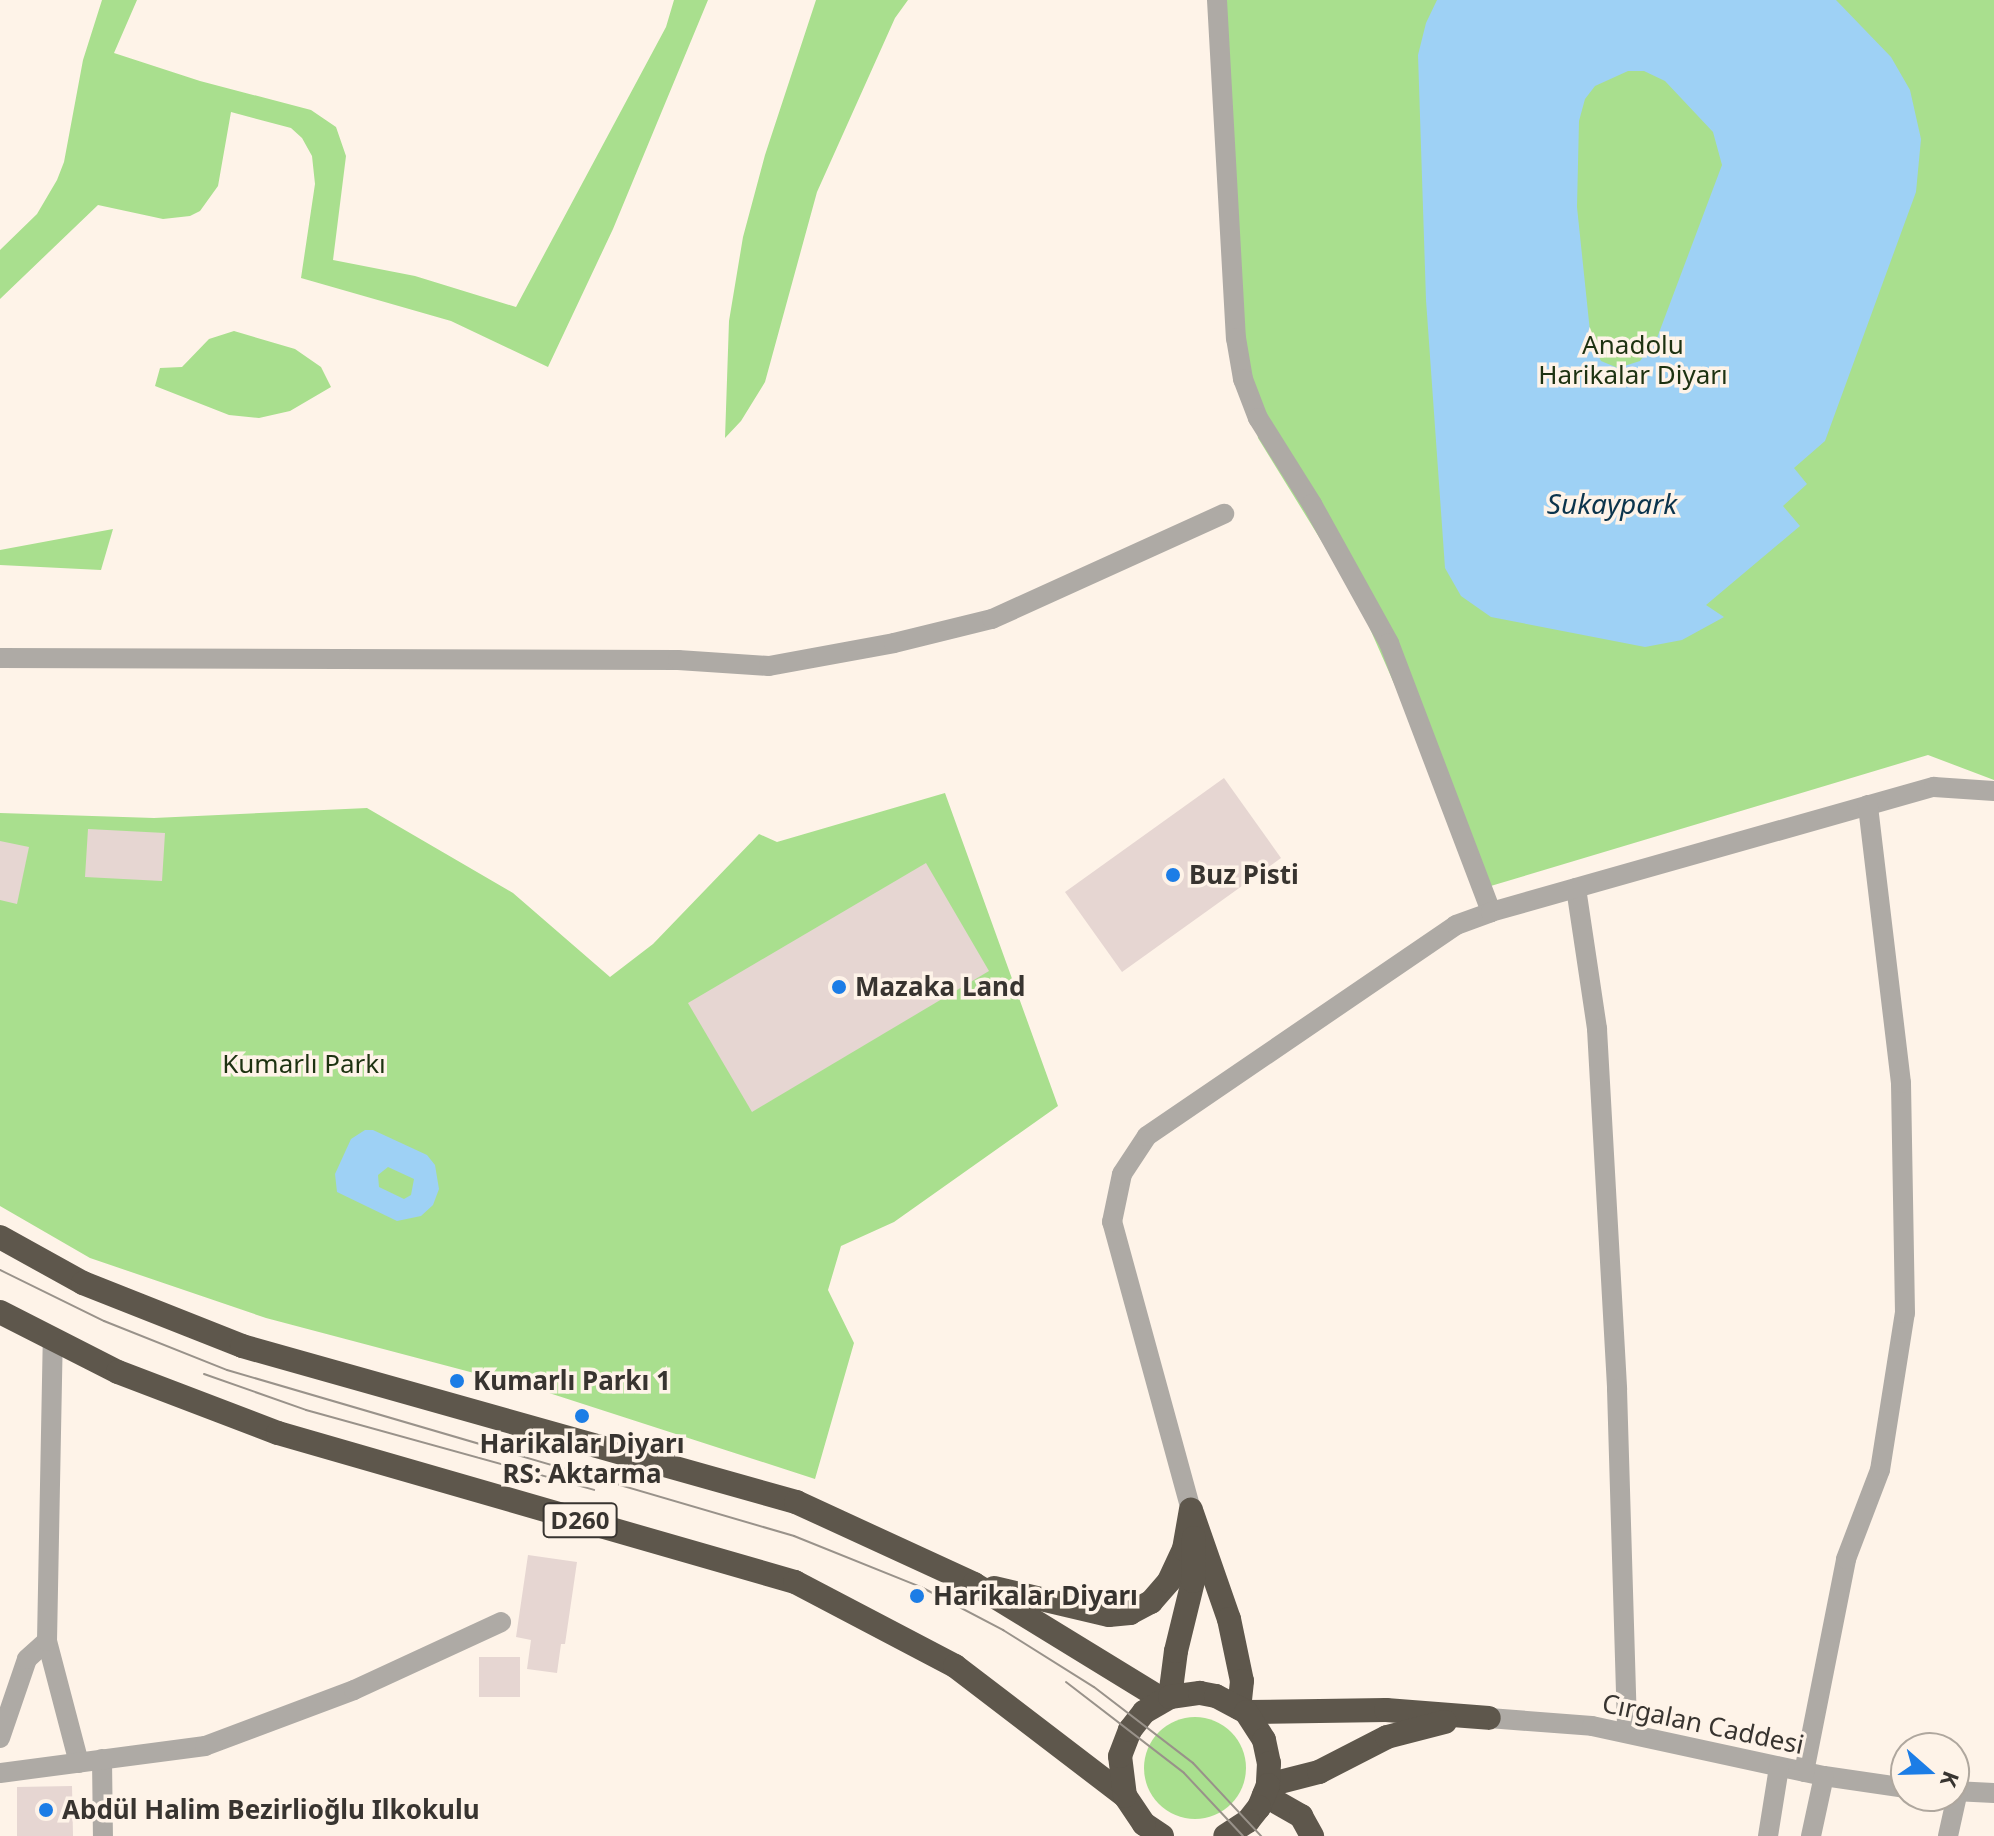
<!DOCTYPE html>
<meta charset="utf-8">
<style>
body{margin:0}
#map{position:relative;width:1994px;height:1836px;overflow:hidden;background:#fef3e8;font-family:"Noto Sans",sans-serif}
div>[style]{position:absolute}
.green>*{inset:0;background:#a9df8e}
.round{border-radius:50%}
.water>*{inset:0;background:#9ed1f5}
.building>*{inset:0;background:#e6d6d2}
.minor>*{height:20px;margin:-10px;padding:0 10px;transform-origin:10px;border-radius:10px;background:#aeaaa5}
.highway>*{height:24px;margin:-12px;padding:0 12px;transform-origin:12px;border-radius:12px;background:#5e574c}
.tram>*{height:2px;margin:-1px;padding:0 1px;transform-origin:1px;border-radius:1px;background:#99928a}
.dots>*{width:22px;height:22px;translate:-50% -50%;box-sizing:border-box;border:4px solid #fef3e8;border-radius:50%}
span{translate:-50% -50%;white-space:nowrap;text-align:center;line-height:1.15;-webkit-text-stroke:7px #fef3e8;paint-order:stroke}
.shield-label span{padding:2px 6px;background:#fef3e8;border:2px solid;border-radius:6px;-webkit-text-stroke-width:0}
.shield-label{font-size:24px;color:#383430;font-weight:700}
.park-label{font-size:26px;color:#1d3211}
.poi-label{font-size:26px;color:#383430;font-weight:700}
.left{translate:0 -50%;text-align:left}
.street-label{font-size:26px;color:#383430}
.water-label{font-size:28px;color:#0b344c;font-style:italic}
.north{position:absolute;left:1890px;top:1732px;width:80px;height:80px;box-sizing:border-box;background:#fef3e8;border:2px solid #afa79e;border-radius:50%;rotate:110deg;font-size:22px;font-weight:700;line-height:32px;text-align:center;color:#383430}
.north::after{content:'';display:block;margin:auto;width:28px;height:36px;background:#1c7de6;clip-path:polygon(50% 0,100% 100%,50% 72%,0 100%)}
</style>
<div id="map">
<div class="green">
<div style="clip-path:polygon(102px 0,137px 0,114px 53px,200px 81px,311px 110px,336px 127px,346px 156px,333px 260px,415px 276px,516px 307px,666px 27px,674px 0,708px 0,613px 229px,548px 367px,451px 321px,301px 278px,315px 184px,312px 156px,302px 138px,291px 128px,231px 112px,218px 186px,200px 211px,190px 216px,163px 219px,98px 205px,0 299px,0 250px,37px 214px,57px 180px,64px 162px,83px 60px)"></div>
<div style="clip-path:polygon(816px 0,908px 0,895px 18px,817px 192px,765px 382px,741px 421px,725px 438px,729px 321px,743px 237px,765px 155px)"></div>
<div style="clip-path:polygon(1214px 0,1994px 0,1994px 780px,1928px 755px,1484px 888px,1356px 597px,1258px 438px,1222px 157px)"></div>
<div style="clip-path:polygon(234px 331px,295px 349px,321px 367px,331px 387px,290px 411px,259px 418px,229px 415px,155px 386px,160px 368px,182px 367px,209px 339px)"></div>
<div style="clip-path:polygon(113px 529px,101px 570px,0 565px,0 550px)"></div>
<div style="clip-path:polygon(945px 793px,1058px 1106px,894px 1222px,841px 1246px,828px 1290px,854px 1343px,815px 1479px,546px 1392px,266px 1318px,90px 1258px,0 1206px,0 813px,154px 818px,367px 808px,513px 893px,610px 977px,653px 944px,759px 834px,777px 842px)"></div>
<div class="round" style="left:1144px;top:1717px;width:102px;height:102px"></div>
</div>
<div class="water">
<div style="clip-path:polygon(evenodd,1437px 0,1836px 0,1891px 57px,1910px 90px,1921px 139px,1916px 192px,1825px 441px,1794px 468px,1807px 484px,1783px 506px,1800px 526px,1706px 605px,1724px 617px,1682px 640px,1645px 647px,1491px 617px,1461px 596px,1445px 568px,1426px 300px,1418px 55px,1426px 23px,1437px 0,1628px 71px,1644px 71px,1665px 81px,1713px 132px,1722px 165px,1657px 338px,1640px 361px,1618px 368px,1601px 361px,1591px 341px,1577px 207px,1579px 121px,1585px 99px,1595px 86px,1628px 71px)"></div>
<div style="clip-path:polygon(evenodd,365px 1130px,373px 1130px,427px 1155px,435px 1165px,439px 1189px,433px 1205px,421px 1216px,397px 1221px,337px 1192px,335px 1174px,351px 1139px,365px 1130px,388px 1167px,414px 1179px,411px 1195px,404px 1199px,379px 1187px,378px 1175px,388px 1167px)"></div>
</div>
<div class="building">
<div style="clip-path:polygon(1224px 778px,1281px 858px,1122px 972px,1065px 892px)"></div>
<div style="clip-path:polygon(88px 829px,165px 833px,162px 881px,85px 877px)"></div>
<div style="clip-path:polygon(0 841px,29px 847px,17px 904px,0 900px)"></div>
<div style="clip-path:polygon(926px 863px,989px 971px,752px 1112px,688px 1003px)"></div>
<div style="clip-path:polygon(528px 1555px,577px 1562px,565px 1644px,561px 1644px,557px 1673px,527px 1669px,531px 1640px,516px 1637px)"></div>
<div style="clip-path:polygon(479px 1657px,520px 1657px,520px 1697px,479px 1697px)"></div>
<div style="clip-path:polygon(72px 1786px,73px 1836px,17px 1836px,17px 1787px)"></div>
</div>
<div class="minor">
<div style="left:1217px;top:0;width:339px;rotate:86.8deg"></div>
<div style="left:1236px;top:338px;width:42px;rotate:80.3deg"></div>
<div style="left:1243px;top:379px;width:42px;rotate:69deg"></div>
<div style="left:1258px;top:418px;width:102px;rotate:57.9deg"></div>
<div style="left:1312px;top:504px;width:159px;rotate:61deg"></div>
<div style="left:1389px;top:643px;width:288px;rotate:69.2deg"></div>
<div style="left:0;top:658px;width:678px;rotate:0.17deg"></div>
<div style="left:678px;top:660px;width:91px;rotate:3.8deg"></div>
<div style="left:769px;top:666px;width:127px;rotate:-10.4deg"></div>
<div style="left:894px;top:643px;width:101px;rotate:-13.8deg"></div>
<div style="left:992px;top:619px;width:255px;rotate:-24.4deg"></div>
<div style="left:1576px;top:888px;width:143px;rotate:81.5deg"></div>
<div style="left:1597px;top:1029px;width:361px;rotate:86.8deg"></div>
<div style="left:1617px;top:1389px;width:344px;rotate:88.3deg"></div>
<div style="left:1191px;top:1510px;width:299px;rotate:-105.3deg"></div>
<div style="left:1112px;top:1222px;width:49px;rotate:-78.2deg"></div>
<div style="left:1122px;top:1174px;width:45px;rotate:-56.7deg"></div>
<div style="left:1147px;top:1136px;width:374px;rotate:-34.3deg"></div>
<div style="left:1456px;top:925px;width:37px;rotate:-20deg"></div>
<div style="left:1491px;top:912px;width:460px;rotate:-15.8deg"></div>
<div style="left:1934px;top:787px;width:60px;rotate:3.8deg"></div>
<div style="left:47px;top:1641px;width:126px;rotate:75.3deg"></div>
<div style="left:1489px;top:1718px;width:103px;rotate:4.4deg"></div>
<div style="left:1592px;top:1726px;width:237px;rotate:12.2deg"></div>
<div style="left:1824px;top:1776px;width:83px;rotate:8.3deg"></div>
<div style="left:0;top:1738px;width:83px;rotate:-71.1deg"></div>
<div style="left:27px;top:1659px;width:27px;rotate:-42deg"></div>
<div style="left:47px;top:1641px;width:302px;rotate:-88.9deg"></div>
<div style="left:102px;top:1759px;width:77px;rotate:89.3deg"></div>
<div style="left:1804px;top:1772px;width:217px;rotate:-78.8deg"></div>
<div style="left:1846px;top:1559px;width:95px;rotate:-69.1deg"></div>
<div style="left:1880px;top:1470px;width:159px;rotate:-81deg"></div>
<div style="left:1905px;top:1313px;width:230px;rotate:-91deg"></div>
<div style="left:1901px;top:1083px;width:280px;rotate:-96.8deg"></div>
<div style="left:0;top:1773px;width:207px;rotate:-7.5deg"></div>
<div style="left:205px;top:1746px;width:159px;rotate:-20.6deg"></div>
<div style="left:354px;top:1690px;width:162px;rotate:-24.8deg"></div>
<div style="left:1954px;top:1791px;width:40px;rotate:2.9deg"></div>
<div style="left:1768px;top:1836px;width:70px;rotate:-80.9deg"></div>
<div style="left:1811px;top:1836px;width:61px;rotate:-77.8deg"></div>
<div style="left:1948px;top:1836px;width:46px;rotate:-77.5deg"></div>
</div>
<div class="highway">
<div style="left:0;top:1237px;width:95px;rotate:29deg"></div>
<div style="left:83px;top:1283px;width:171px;rotate:21.6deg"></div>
<div style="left:242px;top:1346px;width:576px;rotate:15.73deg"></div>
<div style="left:796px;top:1502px;width:196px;rotate:24.7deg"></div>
<div style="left:974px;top:1584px;width:222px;rotate:31.5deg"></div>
<div style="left:0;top:1312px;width:132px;rotate:27deg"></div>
<div style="left:118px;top:1372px;width:171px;rotate:20.9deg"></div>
<div style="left:278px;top:1433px;width:538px;rotate:16.08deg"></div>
<div style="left:795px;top:1582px;width:181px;rotate:27.7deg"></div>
<div style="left:955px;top:1666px;width:214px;rotate:37.4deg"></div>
<div style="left:1192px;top:1513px;width:112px;rotate:70.8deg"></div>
<div style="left:1229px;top:1619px;width:63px;rotate:78.2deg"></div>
<div style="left:1242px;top:1681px;width:27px;rotate:96deg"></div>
<div style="left:994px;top:1588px;width:118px;rotate:13.2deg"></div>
<div style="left:1109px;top:1615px;width:21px;rotate:-5deg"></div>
<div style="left:1130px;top:1613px;width:24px;rotate:-28deg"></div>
<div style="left:1151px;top:1602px;width:28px;rotate:-49deg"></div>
<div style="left:1169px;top:1581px;width:35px;rotate:-65deg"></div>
<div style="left:1184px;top:1549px;width:40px;rotate:-80deg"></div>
<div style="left:1170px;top:1697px;width:46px;rotate:-82.6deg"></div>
<div style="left:1176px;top:1651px;width:72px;rotate:-76.3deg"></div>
<div style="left:1193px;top:1581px;width:43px;rotate:-88.7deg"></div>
<div style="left:1246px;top:1712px;width:140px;rotate:-0.8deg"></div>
<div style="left:1386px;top:1710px;width:103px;rotate:4.4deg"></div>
<div style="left:1268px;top:1785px;width:53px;rotate:-14.3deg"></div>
<div style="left:1319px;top:1772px;width:76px;rotate:-27.2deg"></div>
<div style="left:1387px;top:1737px;width:60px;rotate:-14.5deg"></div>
<div style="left:1264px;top:1795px;width:43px;rotate:29.6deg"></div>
<div style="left:1301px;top:1816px;width:23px;rotate:61deg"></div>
<div style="left:1162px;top:1836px;width:22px;rotate:-146deg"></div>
<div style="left:1144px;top:1824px;width:34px;rotate:-124deg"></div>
<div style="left:1125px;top:1796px;width:40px;rotate:-97.1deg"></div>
<div style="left:1120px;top:1756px;width:28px;rotate:-69deg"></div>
<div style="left:1130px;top:1730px;width:23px;rotate:-52deg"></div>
<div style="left:1144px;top:1712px;width:30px;rotate:-30deg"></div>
<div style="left:1170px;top:1697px;width:30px;rotate:-8deg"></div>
<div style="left:1200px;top:1693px;width:16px;rotate:11deg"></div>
<div style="left:1216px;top:1696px;width:34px;rotate:28deg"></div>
<div style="left:1246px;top:1712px;width:33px;rotate:57deg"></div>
<div style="left:1264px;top:1740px;width:24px;rotate:78deg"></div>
<div style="left:1269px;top:1763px;width:22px;rotate:93deg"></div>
<div style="left:1268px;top:1785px;width:24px;rotate:112deg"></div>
<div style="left:1259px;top:1807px;width:18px;rotate:128deg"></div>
<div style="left:1248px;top:1821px;width:27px;rotate:147deg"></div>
</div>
<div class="tram">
<div style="left:0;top:1270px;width:116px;rotate:26.1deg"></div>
<div style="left:104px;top:1321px;width:132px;rotate:21.7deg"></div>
<div style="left:227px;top:1370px;width:591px;rotate:16.32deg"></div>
<div style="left:794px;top:1536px;width:137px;rotate:21.9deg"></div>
<div style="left:921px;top:1587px;width:93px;rotate:27.7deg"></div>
<div style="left:1003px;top:1630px;width:107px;rotate:32.1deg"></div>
<div style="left:1094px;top:1687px;width:125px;rotate:37.5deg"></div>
<div style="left:1193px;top:1763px;width:100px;rotate:47deg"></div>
<div style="left:204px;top:1374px;width:108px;rotate:19.4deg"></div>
<div style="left:306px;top:1410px;width:299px;rotate:15.5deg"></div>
<div style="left:1066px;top:1682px;width:149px;rotate:37.6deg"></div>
<div style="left:1184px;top:1773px;width:86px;rotate:46.9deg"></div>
</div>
<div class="dots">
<div style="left:1173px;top:875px;background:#1c7de6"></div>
<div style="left:839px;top:987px;background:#1c7de6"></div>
<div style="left:457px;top:1381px;background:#1c7de6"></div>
<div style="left:582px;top:1416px;background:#1c7de6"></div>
<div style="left:917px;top:1596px;background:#1c7de6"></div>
<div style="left:46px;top:1810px;background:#1c7de6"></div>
</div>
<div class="shield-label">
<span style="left:580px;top:1520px">D260</span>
</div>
<div class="park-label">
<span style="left:1633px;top:360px">Anadolu<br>Harikalar Diyarı</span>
<span style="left:304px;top:1064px">Kumarlı Parkı</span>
</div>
<div class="poi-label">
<span class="left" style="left:1189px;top:875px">Buz Pisti</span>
<span class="left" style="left:855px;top:987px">Mazaka Land</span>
<span class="left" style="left:473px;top:1381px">Kumarlı Parkı 1</span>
<span style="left:582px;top:1459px">Harikalar Diyarı<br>RS: Aktarma</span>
<span class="left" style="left:933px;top:1596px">Harikalar Diyarı</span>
<span class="left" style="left:62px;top:1810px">Abdül Halim Bezirlioğlu Ilkokulu</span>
</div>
<div class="street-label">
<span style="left:1703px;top:1724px;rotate:12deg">Cırgalan Caddesi</span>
</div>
<div class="water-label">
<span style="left:1612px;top:503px">Sukaypark</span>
</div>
<div class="north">K</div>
</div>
